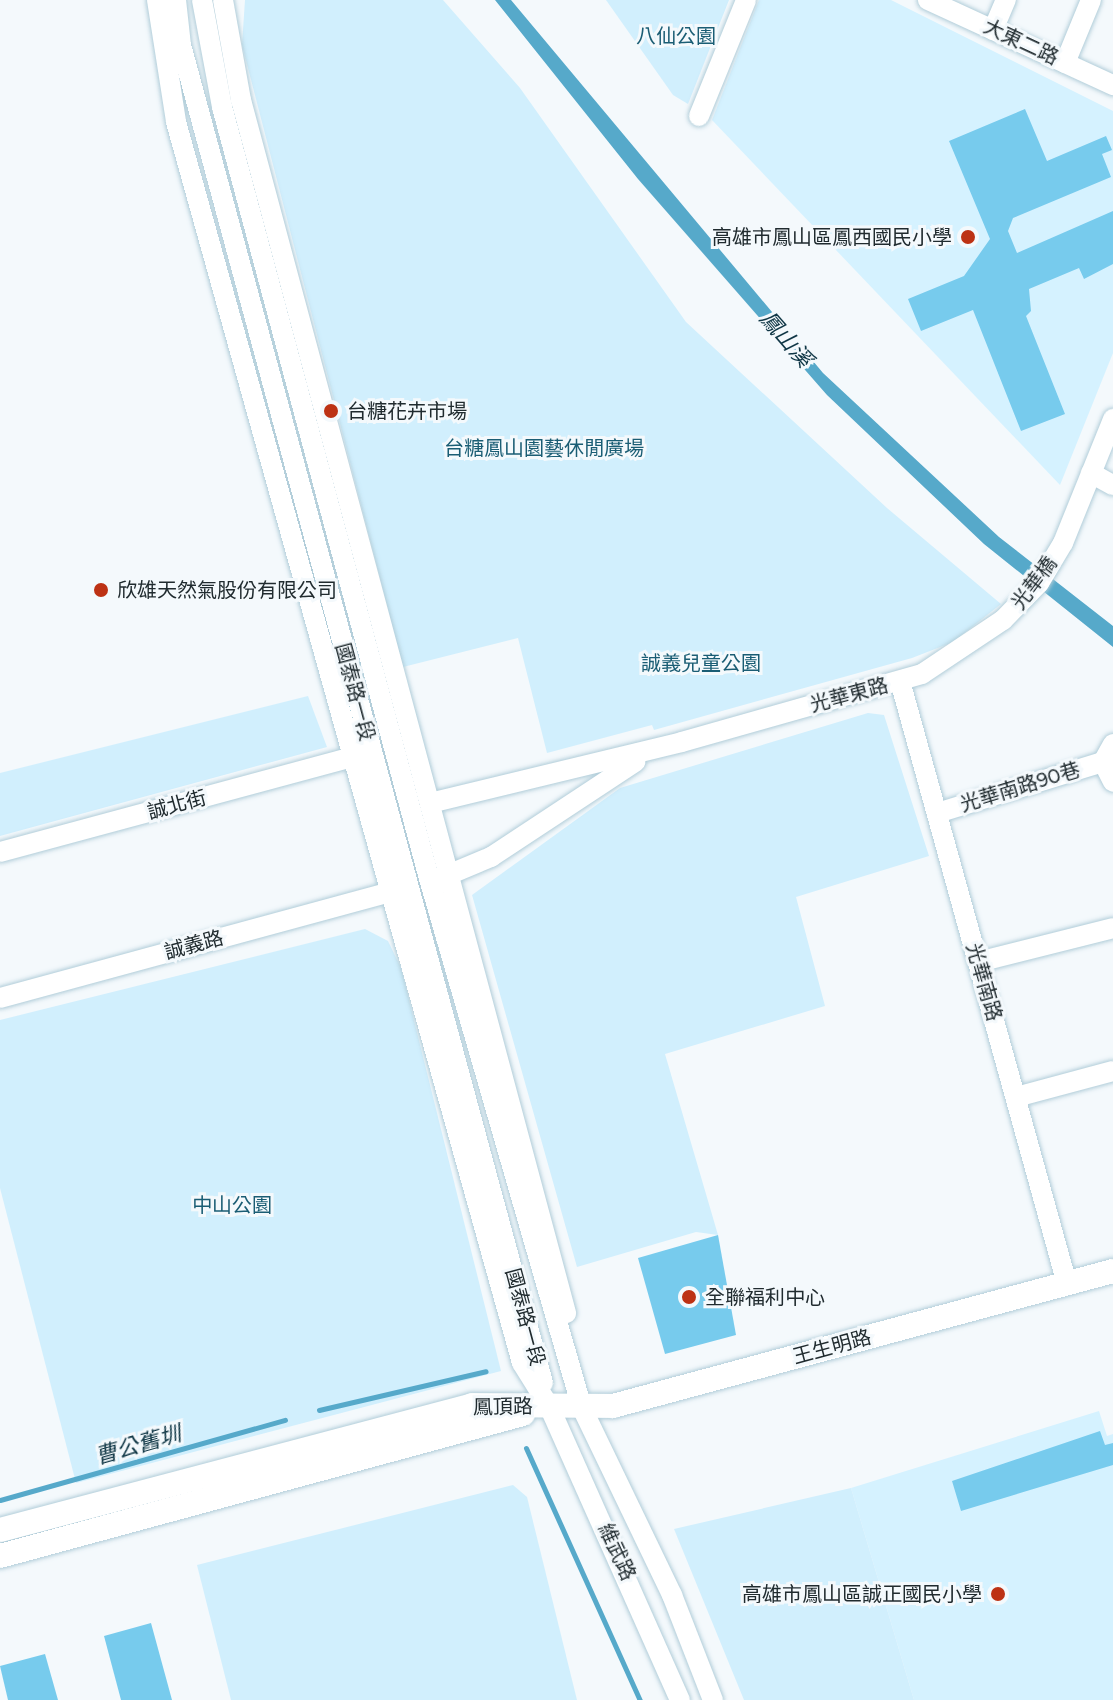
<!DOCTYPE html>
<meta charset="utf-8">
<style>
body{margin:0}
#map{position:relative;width:1113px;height:1700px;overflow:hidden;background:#f4f9fc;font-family:Figtree,"Noto Sans TC",sans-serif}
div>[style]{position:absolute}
.built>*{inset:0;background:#d5f2ff}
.green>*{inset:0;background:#d1effd}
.water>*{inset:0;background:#56a9ca}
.stream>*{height:5px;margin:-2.5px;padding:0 2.5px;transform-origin:2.5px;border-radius:2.5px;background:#56a9ca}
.building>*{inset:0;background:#77cbed}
.roads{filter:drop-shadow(0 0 2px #b1cdd9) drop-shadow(0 0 2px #b1cdd9)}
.minor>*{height:20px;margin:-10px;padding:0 10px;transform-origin:10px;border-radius:10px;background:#fff}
.major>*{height:24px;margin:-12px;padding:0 12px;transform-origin:12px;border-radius:12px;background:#fff}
.dots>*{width:22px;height:22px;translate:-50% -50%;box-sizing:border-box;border:4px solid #f4f9fc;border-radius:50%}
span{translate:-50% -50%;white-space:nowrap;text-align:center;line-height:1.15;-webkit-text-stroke:6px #f4f9fc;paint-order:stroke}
.park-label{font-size:20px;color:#1a5d74}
.street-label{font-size:20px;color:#202b2f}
.poi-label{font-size:20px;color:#202b2f}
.right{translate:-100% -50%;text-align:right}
.left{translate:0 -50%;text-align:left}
.water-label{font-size:22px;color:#0f3645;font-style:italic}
</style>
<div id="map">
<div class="built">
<div style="clip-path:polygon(759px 0,891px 0,1113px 111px,1113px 353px,1060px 485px,712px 120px)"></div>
<div style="clip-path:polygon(1099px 1411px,1107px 1436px,1113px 1434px,1113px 1700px,914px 1700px,851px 1488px)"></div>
</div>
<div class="green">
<div style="clip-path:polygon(245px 0,443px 0,520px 88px,686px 322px,887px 508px,1001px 604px,953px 642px,912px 658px,654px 730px,652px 725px,547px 753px,518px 638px,403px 667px,242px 45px)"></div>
<div style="clip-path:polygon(606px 0,729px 0,688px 104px,673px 95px)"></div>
<div style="clip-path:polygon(308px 696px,327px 747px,0 836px,0 773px)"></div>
<div style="clip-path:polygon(868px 713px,884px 715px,929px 856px,796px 897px,825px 1006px,665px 1054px,718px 1235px,696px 1232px,577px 1267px,472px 895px,620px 788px)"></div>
<div style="clip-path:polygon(365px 929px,388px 941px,401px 968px,501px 1371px,76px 1483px,0 1188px,0 1020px)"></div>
<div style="clip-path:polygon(513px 1485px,527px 1497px,577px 1700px,231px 1700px,197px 1565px)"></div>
<div style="clip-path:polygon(851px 1488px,914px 1700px,744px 1700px,674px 1529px)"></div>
</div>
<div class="water">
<div style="clip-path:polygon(495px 0,511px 0,823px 373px,999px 537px,1113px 626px,1113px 647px,984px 544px,827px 395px,638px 179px)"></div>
</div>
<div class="stream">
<div style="left:319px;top:1410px;width:171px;rotate:-13.1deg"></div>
<div style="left:526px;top:1448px;width:277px;rotate:65.7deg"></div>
<div style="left:0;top:1500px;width:296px;rotate:-15.7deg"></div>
</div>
<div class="building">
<div style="clip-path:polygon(1025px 109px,1047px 161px,1106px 136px,1112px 150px,1102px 154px,1111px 177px,1013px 218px,1008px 231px,1017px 253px,1113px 211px,1113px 264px,1084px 279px,1079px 268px,1029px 289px,1031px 311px,1026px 316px,1065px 414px,1021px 431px,973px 310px,921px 331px,908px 299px,964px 276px,990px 239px,949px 141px)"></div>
<div style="clip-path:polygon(718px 1235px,736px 1335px,665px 1354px,638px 1258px)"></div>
<div style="clip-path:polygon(1100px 1431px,1105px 1445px,1113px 1443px,1113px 1465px,961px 1511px,952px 1481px)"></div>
<div style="clip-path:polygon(151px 1623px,172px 1700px,121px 1700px,104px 1636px)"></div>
<div style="clip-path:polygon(45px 1654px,58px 1700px,8px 1700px,0 1666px)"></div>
</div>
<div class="roads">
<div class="minor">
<div style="left:157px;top:0;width:123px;rotate:81.1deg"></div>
<div style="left:176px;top:122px;width:1288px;rotate:74.42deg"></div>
<div style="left:522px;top:1363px;width:51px;rotate:57.9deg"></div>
<div style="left:549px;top:1406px;width:322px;rotate:66deg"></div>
<div style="left:176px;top:0;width:45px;rotate:83.7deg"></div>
<div style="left:181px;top:45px;width:1386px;rotate:74.86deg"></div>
<div style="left:202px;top:0;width:109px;rotate:79.4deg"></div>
<div style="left:222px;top:107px;width:802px;rotate:74.98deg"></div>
<div style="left:430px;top:882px;width:548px;rotate:73.88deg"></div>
<div style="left:582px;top:1408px;width:208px;rotate:64.3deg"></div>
<div style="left:672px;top:1595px;width:113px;rotate:68.7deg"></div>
<div style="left:223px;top:0;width:102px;rotate:79.8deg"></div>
<div style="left:241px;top:100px;width:1256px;rotate:75deg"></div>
<div style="left:928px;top:0;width:204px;rotate:24.7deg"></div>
<div style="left:993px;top:30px;width:33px;rotate:-67deg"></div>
<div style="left:1065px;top:63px;width:68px;rotate:-67.6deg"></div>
<div style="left:699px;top:116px;width:125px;rotate:-67.9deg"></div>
<div style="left:1091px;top:473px;width:25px;rotate:29deg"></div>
<div style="left:900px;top:681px;width:626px;rotate:74.52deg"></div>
<div style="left:1113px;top:744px;width:21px;rotate:119deg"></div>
<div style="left:1103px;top:762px;width:22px;rotate:63deg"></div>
<div style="left:430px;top:803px;width:259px;rotate:-13.6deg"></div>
<div style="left:682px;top:742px;width:249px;rotate:-15.8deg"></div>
<div style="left:922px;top:674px;width:97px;rotate:-33.7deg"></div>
<div style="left:1003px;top:620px;width:52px;rotate:-45.8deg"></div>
<div style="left:1039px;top:583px;width:47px;rotate:-59deg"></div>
<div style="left:1063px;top:543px;width:134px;rotate:-68deg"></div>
<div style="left:937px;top:813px;width:174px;rotate:-17.1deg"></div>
<div style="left:0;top:852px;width:366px;rotate:-15.1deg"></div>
<div style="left:436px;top:880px;width:60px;rotate:-22.7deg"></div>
<div style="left:491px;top:857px;width:173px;rotate:-33.4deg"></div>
<div style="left:978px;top:962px;width:139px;rotate:-14.1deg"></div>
<div style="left:0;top:998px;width:417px;rotate:-15.2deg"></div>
<div style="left:1016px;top:1097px;width:100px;rotate:-15deg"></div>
</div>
<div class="major">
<div style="left:0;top:1530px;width:488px;rotate:-14.8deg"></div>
<div style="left:472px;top:1405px;width:141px;rotate:0.4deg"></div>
<div style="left:613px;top:1406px;width:518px;rotate:-15.11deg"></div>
<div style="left:0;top:1556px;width:542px;rotate:-15.19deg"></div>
</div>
</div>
<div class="dots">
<div style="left:968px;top:237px;background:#bd3214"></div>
<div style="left:331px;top:411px;background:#bd3214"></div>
<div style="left:101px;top:590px;background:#bd3214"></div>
<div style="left:689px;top:1297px;background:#bd3214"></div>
<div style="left:998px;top:1594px;background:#bd3214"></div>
</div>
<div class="park-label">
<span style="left:676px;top:36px">八仙公園</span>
<span style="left:544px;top:448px">台糖鳳山園藝休閒廣場</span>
<span style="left:701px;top:663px">誠義兒童公園</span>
<span style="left:232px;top:1205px">中山公園</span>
</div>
<div class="street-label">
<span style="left:1021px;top:42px;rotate:25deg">大東二路</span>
<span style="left:1034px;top:583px;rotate:-53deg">光華橋</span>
<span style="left:355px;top:692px;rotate:75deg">國泰路一段</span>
<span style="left:849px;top:695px;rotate:-15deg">光華東路</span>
<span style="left:1020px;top:787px;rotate:-17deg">光華南路90巷</span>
<span style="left:177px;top:805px;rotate:-15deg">誠北街</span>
<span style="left:194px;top:945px;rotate:-15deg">誠義路</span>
<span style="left:984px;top:982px;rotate:74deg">光華南路</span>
<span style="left:525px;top:1317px;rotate:75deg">國泰路一段</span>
<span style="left:832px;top:1347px;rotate:-15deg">王生明路</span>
<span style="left:503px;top:1407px;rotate:-1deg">鳳頂路</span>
<span style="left:617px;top:1552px;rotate:65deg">維武路</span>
</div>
<div class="poi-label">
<span class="right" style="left:952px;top:237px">高雄市鳳山區鳳西國民小學</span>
<span class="left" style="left:347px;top:411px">台糖花卉市場</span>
<span class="left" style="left:117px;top:590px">欣雄天然氣股份有限公司</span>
<span class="left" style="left:705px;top:1297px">全聯福利中心</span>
<span class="right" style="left:982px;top:1594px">高雄市鳳山區誠正國民小學</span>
</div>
<div class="water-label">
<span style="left:786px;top:339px;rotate:49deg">鳳山溪</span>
<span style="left:138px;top:1445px;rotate:-16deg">曹公舊圳</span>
</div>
</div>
